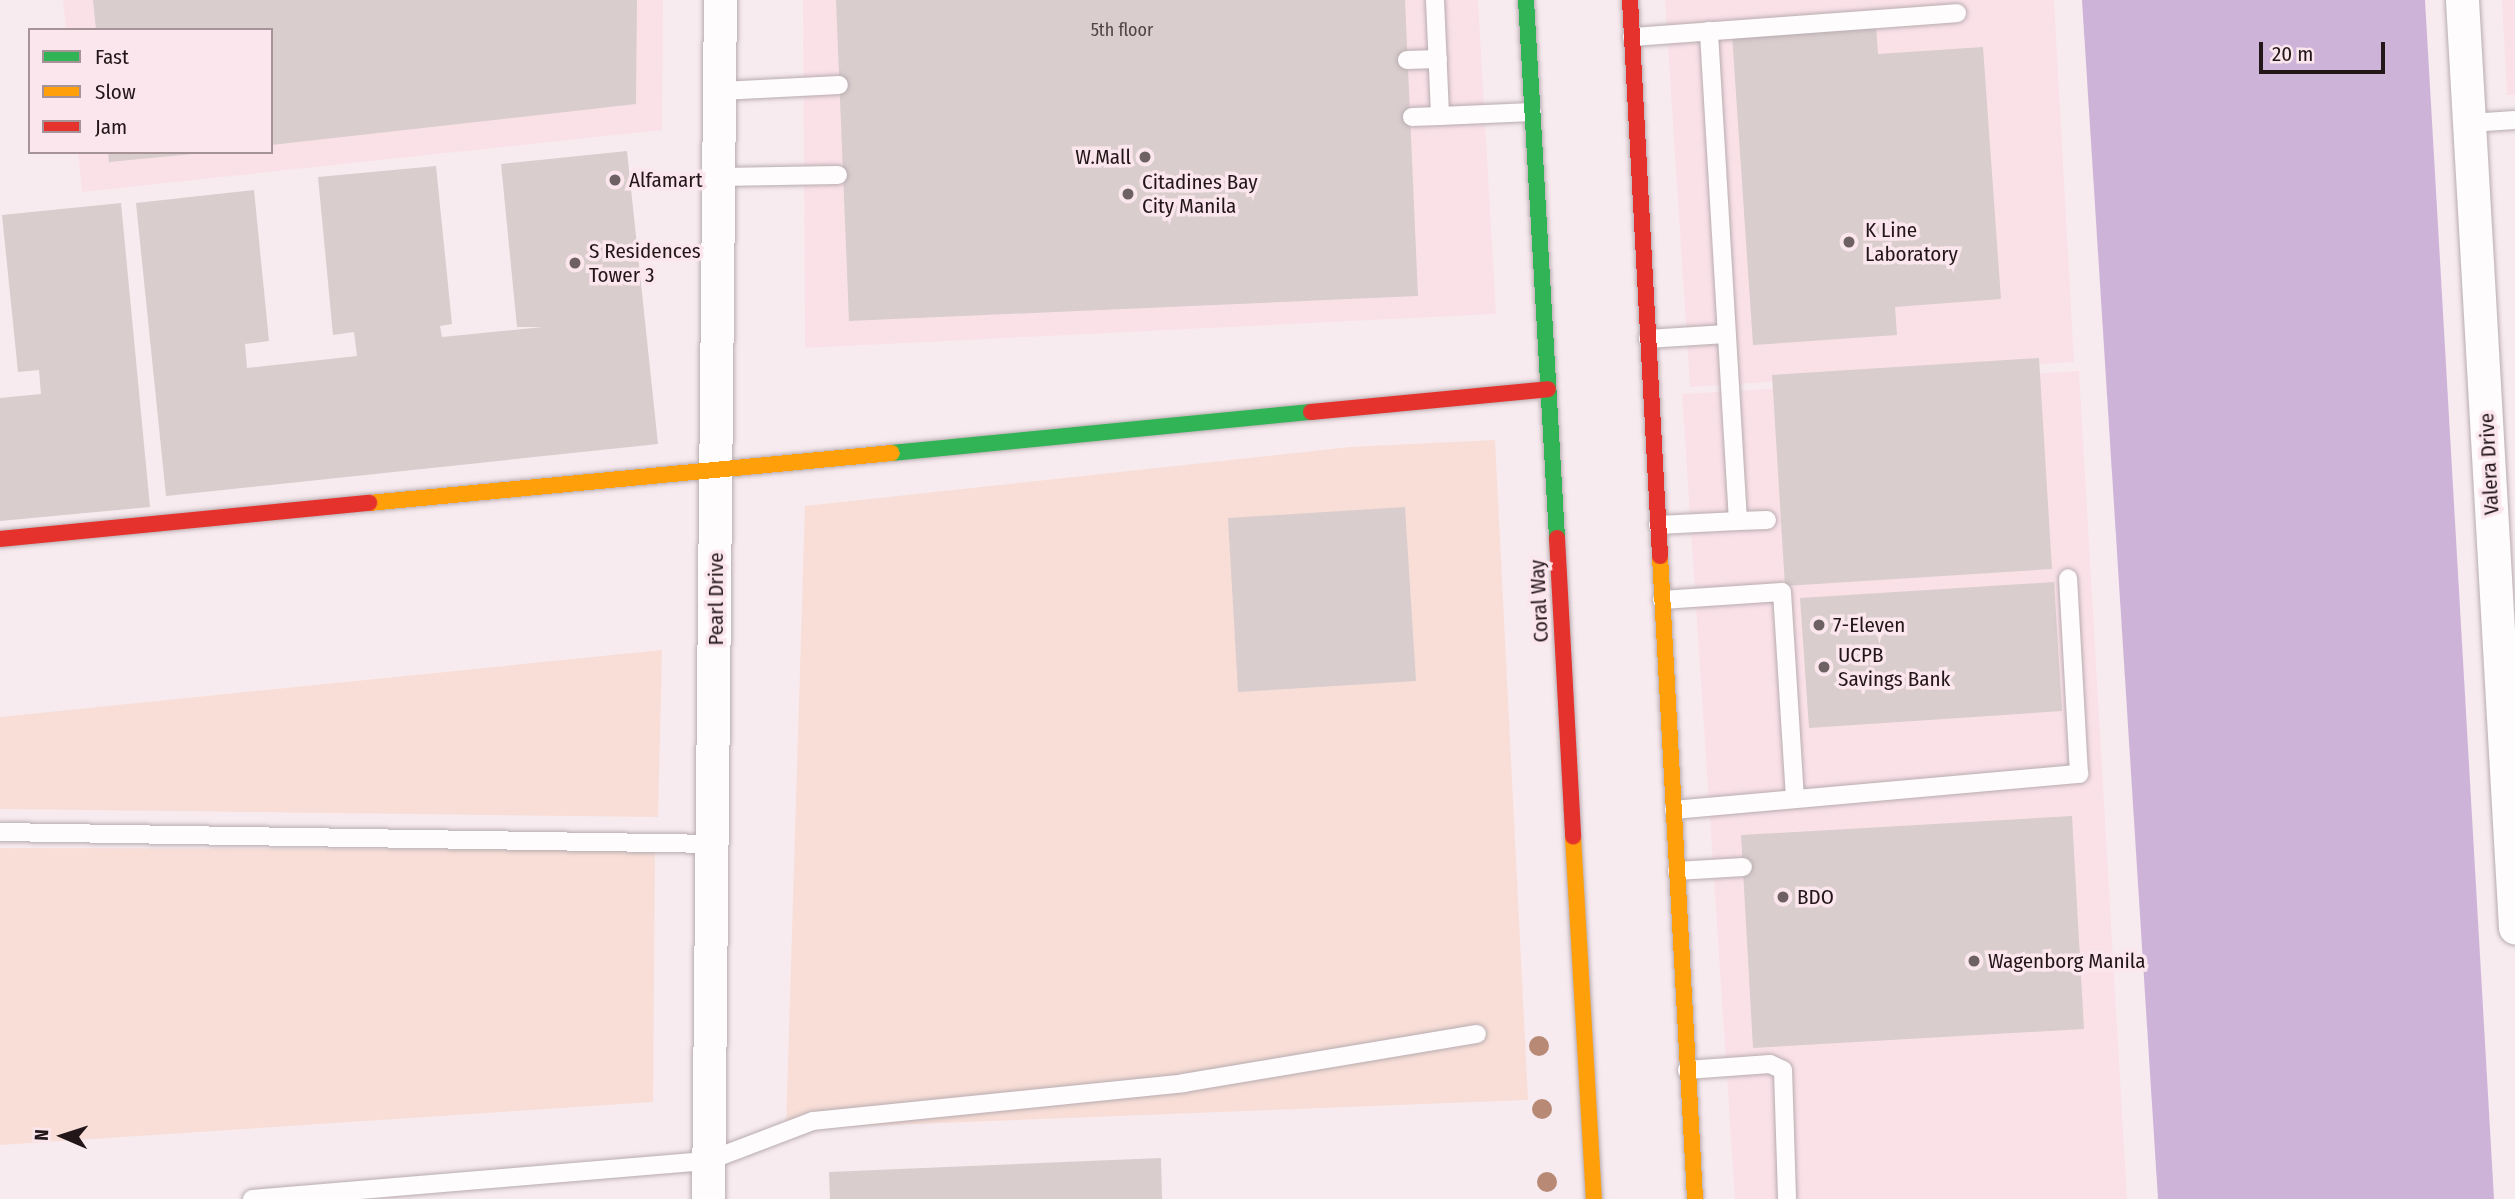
<!DOCTYPE html>
<style>
body{margin:0}
#map{position:relative;width:2515px;height:1199px;overflow:hidden;background:#f7ebef;font-family:"Fira Sans Condensed",sans-serif}
div>[style]{position:absolute}
.built>*{inset:0;background:#fae1e8}
.green>*{inset:0;background:#f8ded7}
.water>*{inset:0;background:#ceb3d9}
.building>*{inset:0;background:#d9cdce}
.roads{filter:drop-shadow(0 0 2px #b8acb0) drop-shadow(0 0 2px #b8acb0)}
.lane>*{height:18px;margin:-9px;padding:0 9px;transform-origin:9px;border-radius:9px;background:#fefcfd}
.street>*{height:33px;margin:-16.5px;padding:0 16.5px;transform-origin:16.5px;border-radius:16.5px;background:#fefcfd}
.fast>*{height:16px;margin:-8px;padding:0 8px;transform-origin:8px;border-radius:8px;background:#30b455}
.slow>*{height:16px;margin:-8px;padding:0 8px;transform-origin:8px;border-radius:8px;background:#ff9f0a}
.jam>*{height:16px;margin:-8px;padding:0 8px;transform-origin:8px;border-radius:8px;background:#e5322d}
.trees>*{width:20px;height:20px;margin:-10px;border-radius:50%;background:#b88a76}
.dots>*{width:19px;height:19px;translate:-50% -50%;box-sizing:border-box;border:4px solid #fce6ed;border-radius:50%}
span{translate:-50% -50%;white-space:nowrap;text-align:center;line-height:1.15;-webkit-text-stroke:7px #fce6ed;paint-order:stroke}
.number-label{font-size:18px;color:#504446}
.number-label span{-webkit-text-stroke-width:0}
.poi-label{font-size:21px;color:#221619}
.right{translate:-100% -50%;text-align:right}
.left{translate:0 -50%;text-align:left}
.street-label{font-size:21px;color:#221619}
.legend{position:absolute;left:28px;top:28px;width:245px;height:126px;box-sizing:border-box;background:#fce6ed;border:2px solid #a59398;margin:0;padding:9px 12px;list-style:none;font-size:21px;color:#221619}
.legend li{display:flex;align-items:center;gap:14px;height:35px}
.legend b{width:35px;border:2px solid #a59398}
.north{position:absolute;left:28px;top:1101px;width:70px;height:70px;-webkit-text-stroke:5px #fce6ed;paint-order:stroke;rotate:273deg;font-size:19px;font-weight:700;line-height:28px;text-align:center;color:#221619}
.north::after{content:'';display:block;margin:auto;width:24px;height:32px;background:#221619;clip-path:polygon(50% 0,100% 100%,50% 72%,0 100%)}
.scale{position:absolute;left:2259px;top:42px;width:126px;height:32px;box-sizing:border-box;border:4px solid #221619;border-top:0;padding-left:9px;font-size:21px;line-height:24px;white-space:nowrap;color:#221619;-webkit-text-stroke:5px #fce6ed;paint-order:stroke}
</style>
<div id="map">
<div class="built">
<div style="clip-path:polygon(63px 0,663px 0,662px 130px,82px 192px,78px 152px,271px 152px,271px 30px,66px 30px)"></div>
<div style="clip-path:polygon(803px 0,1478px 0,1496px 314px,805px 348px)"></div>
<div style="clip-path:polygon(1665px 0,2054px 0,2074px 362px,1690px 387px)"></div>
<div style="clip-path:polygon(2502px 0,2515px 0,2515px 95px,2507px 95px)"></div>
<div style="clip-path:polygon(2079px 371px,2127px 1199px,1735px 1199px,1682px 394px)"></div>
</div>
<div class="green">
<div style="clip-path:polygon(1495px 440px,1528px 1100px,786px 1129px,805px 506px,1350px 447px)"></div>
<div style="clip-path:polygon(662px 650px,658px 817px,0 809px,0 717px)"></div>
<div style="clip-path:polygon(0 848px,655px 850px,653px 1102px,0 1145px)"></div>
</div>
<div class="water">
<div style="clip-path:polygon(2082px 0,2425px 0,2494px 1199px,2158px 1199px)"></div>
</div>
<div class="building">
<div style="clip-path:polygon(93px 0,637px 0,636px 104px,271px 145px,271px 30px,96px 30px)"></div>
<div style="clip-path:polygon(836px 0,1405px 0,1418px 296px,849px 321px)"></div>
<div style="clip-path:polygon(1876px 25px,1878px 54px,1983px 47px,2001px 299px,1895px 307px,1897px 335px,1753px 345px,1732px 35px)"></div>
<div style="clip-path:polygon(627px 151px,658px 444px,166px 496px,136px 203px,254px 190px,269px 341px,245px 344px,247px 368px,357px 356px,354px 332px,333px 335px,318px 177px,436px 166px,452px 324px,440px 326px,442px 337px,543px 327px,517px 327px,501px 164px)"></div>
<div style="clip-path:polygon(108px 152px,193px 152px,193px 154px,109px 162px)"></div>
<div style="clip-path:polygon(121px 203px,150px 507px,0 521px,0 398px,41px 394px,39px 370px,18px 372px,2px 215px)"></div>
<div style="clip-path:polygon(2039px 358px,2052px 569px,1785px 586px,1772px 375px)"></div>
<div style="clip-path:polygon(1405px 507px,1416px 681px,1238px 692px,1228px 518px)"></div>
<div style="clip-path:polygon(2054px 582px,2062px 711px,1809px 728px,1800px 598px)"></div>
<div style="clip-path:polygon(2072px 816px,2084px 1029px,1753px 1048px,1741px 835px)"></div>
<div style="clip-path:polygon(1161px 1158px,1162px 1199px,830px 1199px,829px 1172px)"></div>
</div>
<div class="roads">
<div class="lane">
<div style="left:1435px;top:0;width:116px;rotate:87.5deg"></div>
<div style="left:1440px;top:116px;width:92px;rotate:-2.5deg"></div>
<div style="left:1632px;top:37px;width:326px;rotate:-4.2deg"></div>
<div style="left:1407px;top:60px;width:31px;rotate:-2deg"></div>
<div style="left:721px;top:91px;width:118px;rotate:-2.9deg"></div>
<div style="left:1412px;top:117px;width:28px;rotate:-2deg"></div>
<div style="left:2470px;top:123px;width:45px;rotate:-3.8deg"></div>
<div style="left:720px;top:177px;width:118px;rotate:-1deg"></div>
<div style="left:1648px;top:339px;width:77px;rotate:-3.7deg"></div>
<div style="left:1738px;top:521px;width:29px;rotate:-2deg"></div>
<div style="left:1658px;top:525px;width:80px;rotate:-2.9deg"></div>
<div style="left:1738px;top:521px;width:491px;rotate:-93.4deg"></div>
<div style="left:1662px;top:600px;width:120px;rotate:-3.8deg"></div>
<div style="left:1782px;top:592px;width:207px;rotate:86.4deg"></div>
<div style="left:1674px;top:810px;width:407px;rotate:-5.1deg"></div>
<div style="left:2079px;top:774px;width:196px;rotate:-93.2deg"></div>
<div style="left:0;top:832px;width:714px;rotate:0.96deg"></div>
<div style="left:1677px;top:871px;width:66px;rotate:-3.5deg"></div>
<div style="left:1687px;top:1070px;width:83px;rotate:-4.1deg"></div>
<div style="left:1770px;top:1064px;width:14px;rotate:25deg"></div>
<div style="left:1783px;top:1070px;width:129px;rotate:88.2deg"></div>
<div style="left:252px;top:1199px;width:458px;rotate:-4.8deg"></div>
<div style="left:708px;top:1161px;width:112px;rotate:-20.9deg"></div>
<div style="left:813px;top:1121px;width:373px;rotate:-5.8deg"></div>
<div style="left:1184px;top:1083px;width:297px;rotate:-9.5deg"></div>
</div>
<div class="street">
<div style="left:2462px;top:0;width:929px;rotate:86.73deg"></div>
<div style="left:708px;top:1199px;width:1199px;rotate:-89.43deg"></div>
</div>
<div class="fast">
<div style="left:1526px;top:0;width:539px;rotate:86.7deg"></div>
<div style="left:892px;top:453px;width:421px;rotate:-5.6deg"></div>
</div>
<div class="slow">
<div style="left:369px;top:503px;width:525px;rotate:-5.46deg"></div>
<div style="left:1660px;top:556px;width:644px;rotate:86.88deg"></div>
<div style="left:1573px;top:837px;width:363px;rotate:86.7deg"></div>
</div>
<div class="jam">
<div style="left:1630px;top:0;width:557px;rotate:86.91deg"></div>
<div style="left:1311px;top:412px;width:238px;rotate:-5.5deg"></div>
<div style="left:1557px;top:538px;width:299px;rotate:86.9deg"></div>
<div style="left:0;top:539px;width:371px;rotate:-5.6deg"></div>
</div>
</div>
<div class="trees">
<div style="left:1539px;top:1046px"></div>
<div style="left:1542px;top:1109px"></div>
<div style="left:1547px;top:1182px"></div>
</div>
<div class="dots">
<div style="left:1145px;top:157px;background:#6d6164"></div>
<div style="left:615px;top:180px;background:#6d6164"></div>
<div style="left:1128px;top:194px;background:#6d6164"></div>
<div style="left:1849px;top:242px;background:#6d6164"></div>
<div style="left:575px;top:263px;background:#6d6164"></div>
<div style="left:1819px;top:625px;background:#6d6164"></div>
<div style="left:1824px;top:667px;background:#6d6164"></div>
<div style="left:1783px;top:897px;background:#6d6164"></div>
<div style="left:1974px;top:961px;background:#6d6164"></div>
</div>
<div class="number-label">
<span style="left:1122px;top:30px">5th floor</span>
</div>
<div class="poi-label">
<span class="right" style="left:1131px;top:157px">W.Mall</span>
<span class="left" style="left:629px;top:180px">Alfamart</span>
<span class="left" style="left:1142px;top:194px">Citadines Bay<br>City Manila</span>
<span class="left" style="left:1865px;top:242px">K Line<br>Laboratory</span>
<span class="left" style="left:589px;top:263px">S Residences<br>Tower 3</span>
<span class="left" style="left:1833px;top:625px">7-Eleven</span>
<span class="left" style="left:1838px;top:667px">UCPB<br>Savings Bank</span>
<span class="left" style="left:1797px;top:897px">BDO</span>
<span class="left" style="left:1988px;top:961px">Wagenborg Manila</span>
</div>
<div class="street-label">
<span style="left:2489px;top:464px;rotate:-93deg">Valera Drive</span>
<span style="left:716px;top:599px;rotate:-90deg">Pearl Drive</span>
<span style="left:1539px;top:601px;rotate:-93deg">Coral Way</span>
</div>
<ul class="legend">
<li><b style="height:9px;background:#30b455"></b>Fast</li>
<li><b style="height:9px;background:#ff9f0a"></b>Slow</li>
<li><b style="height:9px;background:#e5322d"></b>Jam</li>
</ul>
<div class="north">N</div>
<div class="scale">20 m</div>
</div>
